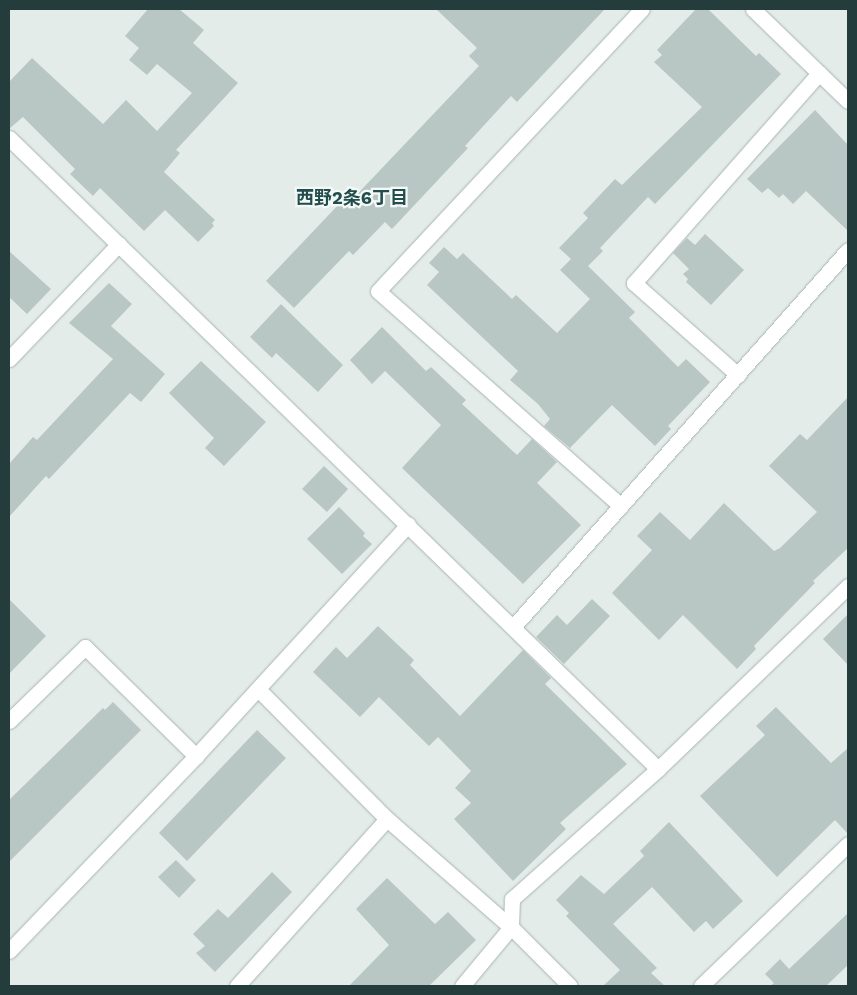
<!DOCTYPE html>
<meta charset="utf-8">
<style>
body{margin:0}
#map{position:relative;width:857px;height:995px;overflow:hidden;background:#e4ecea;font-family:"Work Sans","Noto Sans JP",sans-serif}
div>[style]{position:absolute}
.building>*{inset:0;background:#b9c7c4}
.roads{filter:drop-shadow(0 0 1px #a7b4b2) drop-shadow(0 0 1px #a7b4b2)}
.minor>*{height:15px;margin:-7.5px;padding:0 7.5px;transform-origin:7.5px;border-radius:7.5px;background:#fff}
span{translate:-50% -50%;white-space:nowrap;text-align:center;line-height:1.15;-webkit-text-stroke:4.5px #f4f9f8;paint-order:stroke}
.neighbourhood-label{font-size:18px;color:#214e4d;font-weight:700}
.frame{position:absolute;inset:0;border:10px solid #243d3c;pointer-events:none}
</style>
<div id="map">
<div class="building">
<div style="clip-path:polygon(148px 9px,179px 9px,204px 30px,193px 43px,238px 83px,176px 150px,180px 153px,164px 172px,215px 220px,212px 223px,214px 226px,198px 242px,165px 210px,144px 231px,100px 188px,93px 196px,70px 174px,75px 169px,23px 117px,9px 129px,9px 82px,32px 58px,103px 124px,126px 100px,157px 131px,192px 93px,157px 64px,147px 75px,129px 60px,139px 48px,125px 36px)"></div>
<div style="clip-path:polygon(436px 9px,605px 9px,517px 102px,511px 96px,465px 146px,468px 148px,392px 229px,385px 222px,353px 255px,349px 251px,294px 308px,266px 281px,340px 203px,345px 207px,479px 66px,469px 56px,477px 48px)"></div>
<div style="clip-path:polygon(696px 9px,708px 9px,756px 56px,759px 53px,781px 74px,655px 204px,648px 197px,600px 248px,603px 251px,588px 266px,635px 312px,629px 318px,678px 367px,686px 359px,710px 382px,668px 426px,671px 429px,655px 446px,612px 405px,570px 448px,544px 426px,550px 419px,538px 404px,510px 380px,518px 371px,427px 285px,439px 272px,429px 263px,444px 247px,457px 259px,463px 253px,512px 299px,516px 295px,557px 333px,590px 299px,560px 270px,571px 259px,559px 248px,588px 218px,583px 213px,615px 179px,622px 185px,702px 107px,654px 62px,662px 55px,657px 50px)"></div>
<div style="clip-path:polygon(815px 110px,848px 145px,848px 231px,806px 191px,793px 204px,783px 194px,779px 198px,768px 188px,762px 193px,747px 179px)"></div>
<div style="clip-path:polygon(705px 234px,744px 270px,711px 305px,686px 282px,688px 279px,683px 274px,689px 269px,673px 253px,687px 238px,695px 245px)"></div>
<div style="clip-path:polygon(9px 251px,51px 289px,27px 314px,9px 297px)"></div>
<div style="clip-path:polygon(109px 283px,132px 304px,111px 326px,165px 374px,141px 402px,130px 393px,49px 479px,46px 476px,9px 517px,9px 464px,33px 437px,37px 440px,113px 359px,69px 323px)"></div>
<div style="clip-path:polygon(281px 304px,343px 365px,318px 392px,276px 353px,272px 358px,250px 337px)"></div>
<div style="clip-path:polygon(382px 327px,426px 371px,431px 367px,466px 400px,462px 404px,517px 455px,532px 439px,557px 462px,537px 483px,581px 525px,523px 584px,402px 468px,441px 425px,385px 371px,372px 384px,350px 360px)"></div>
<div style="clip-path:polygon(201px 361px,266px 422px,224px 466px,205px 448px,214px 438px,169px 393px)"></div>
<div style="clip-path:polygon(848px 397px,848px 548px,813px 581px,815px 583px,754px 646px,756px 649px,737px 669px,683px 615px,659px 640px,612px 593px,652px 550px,637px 536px,660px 512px,690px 540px,724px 503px,774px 551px,780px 548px,817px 512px,769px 466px,800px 434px,807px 440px)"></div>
<div style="clip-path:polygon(324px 466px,348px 489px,327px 512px,302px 489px)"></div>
<div style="clip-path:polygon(339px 507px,365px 533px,363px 536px,372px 544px,342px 574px,307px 539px)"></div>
<div style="clip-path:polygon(9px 599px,46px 636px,9px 674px)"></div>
<div style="clip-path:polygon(592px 599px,610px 616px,564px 664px,536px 637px,557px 615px,567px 625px)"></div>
<div style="clip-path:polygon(848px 614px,848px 665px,823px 639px)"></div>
<div style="clip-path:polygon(378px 626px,414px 660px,410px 665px,460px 716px,523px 650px,551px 678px,545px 684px,627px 764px,560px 823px,566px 829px,513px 881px,454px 819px,471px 803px,455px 788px,471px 771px,438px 737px,429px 746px,379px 697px,360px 717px,313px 672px,336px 647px,347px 658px)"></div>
<div style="clip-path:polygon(113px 702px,141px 730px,9px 862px,9px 800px,103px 708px,105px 710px)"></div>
<div style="clip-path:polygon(776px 707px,831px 763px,848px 748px,848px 834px,835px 820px,777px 877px,700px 796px,765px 735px,756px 726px)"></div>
<div style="clip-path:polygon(257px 730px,286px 758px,187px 861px,159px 833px)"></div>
<div style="clip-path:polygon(669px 822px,743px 901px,713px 929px,706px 921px,694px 932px,652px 887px,613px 924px,657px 968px,651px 973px,665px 986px,603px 986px,620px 970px,566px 916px,569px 913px,556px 900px,581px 875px,604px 894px,644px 856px,640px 851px)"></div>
<div style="clip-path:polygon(176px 860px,196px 880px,179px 898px,158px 877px)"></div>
<div style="clip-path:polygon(272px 872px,292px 892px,215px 972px,196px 953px,205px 946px,193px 934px,218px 909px,228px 918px)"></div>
<div style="clip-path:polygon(387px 878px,435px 924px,448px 912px,476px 940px,429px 986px,349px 986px,389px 945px,356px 909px)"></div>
<div style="clip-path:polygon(848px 913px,848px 965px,826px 986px,770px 986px,774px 983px,765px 974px,780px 959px,789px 969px)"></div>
</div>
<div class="roads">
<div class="minor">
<div style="left:753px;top:9px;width:132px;rotate:44.1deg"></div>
<div style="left:9px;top:138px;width:905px;rotate:44.19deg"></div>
<div style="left:9px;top:359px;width:159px;rotate:-46.3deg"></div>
<div style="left:738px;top:375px;width:139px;rotate:-138.5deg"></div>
<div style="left:634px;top:283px;width:280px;rotate:-48.6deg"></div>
<div style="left:621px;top:506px;width:324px;rotate:-138.5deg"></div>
<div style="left:378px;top:291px;width:386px;rotate:-46.9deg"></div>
<div style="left:513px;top:627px;width:504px;rotate:-48.38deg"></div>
<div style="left:258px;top:689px;width:183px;rotate:45.2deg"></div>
<div style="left:387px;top:819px;width:164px;rotate:41.1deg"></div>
<div style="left:511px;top:927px;width:83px;rotate:45deg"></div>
<div style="left:9px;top:721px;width:106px;rotate:-44.2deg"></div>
<div style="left:85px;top:647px;width:156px;rotate:44.5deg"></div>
<div style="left:9px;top:951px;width:270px;rotate:-46.2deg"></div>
<div style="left:196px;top:756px;width:314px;rotate:-47.5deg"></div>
<div style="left:237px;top:986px;width:224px;rotate:-48.1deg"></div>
<div style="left:462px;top:986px;width:77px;rotate:-50.3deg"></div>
<div style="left:511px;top:927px;width:28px;rotate:-88deg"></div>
<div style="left:512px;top:899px;width:195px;rotate:-41.7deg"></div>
<div style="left:658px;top:769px;width:264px;rotate:-43.9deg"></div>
<div style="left:701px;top:986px;width:204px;rotate:-44deg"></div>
</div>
</div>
<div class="neighbourhood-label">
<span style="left:352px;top:198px">西野2条6丁目</span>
</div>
<div class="frame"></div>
</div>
